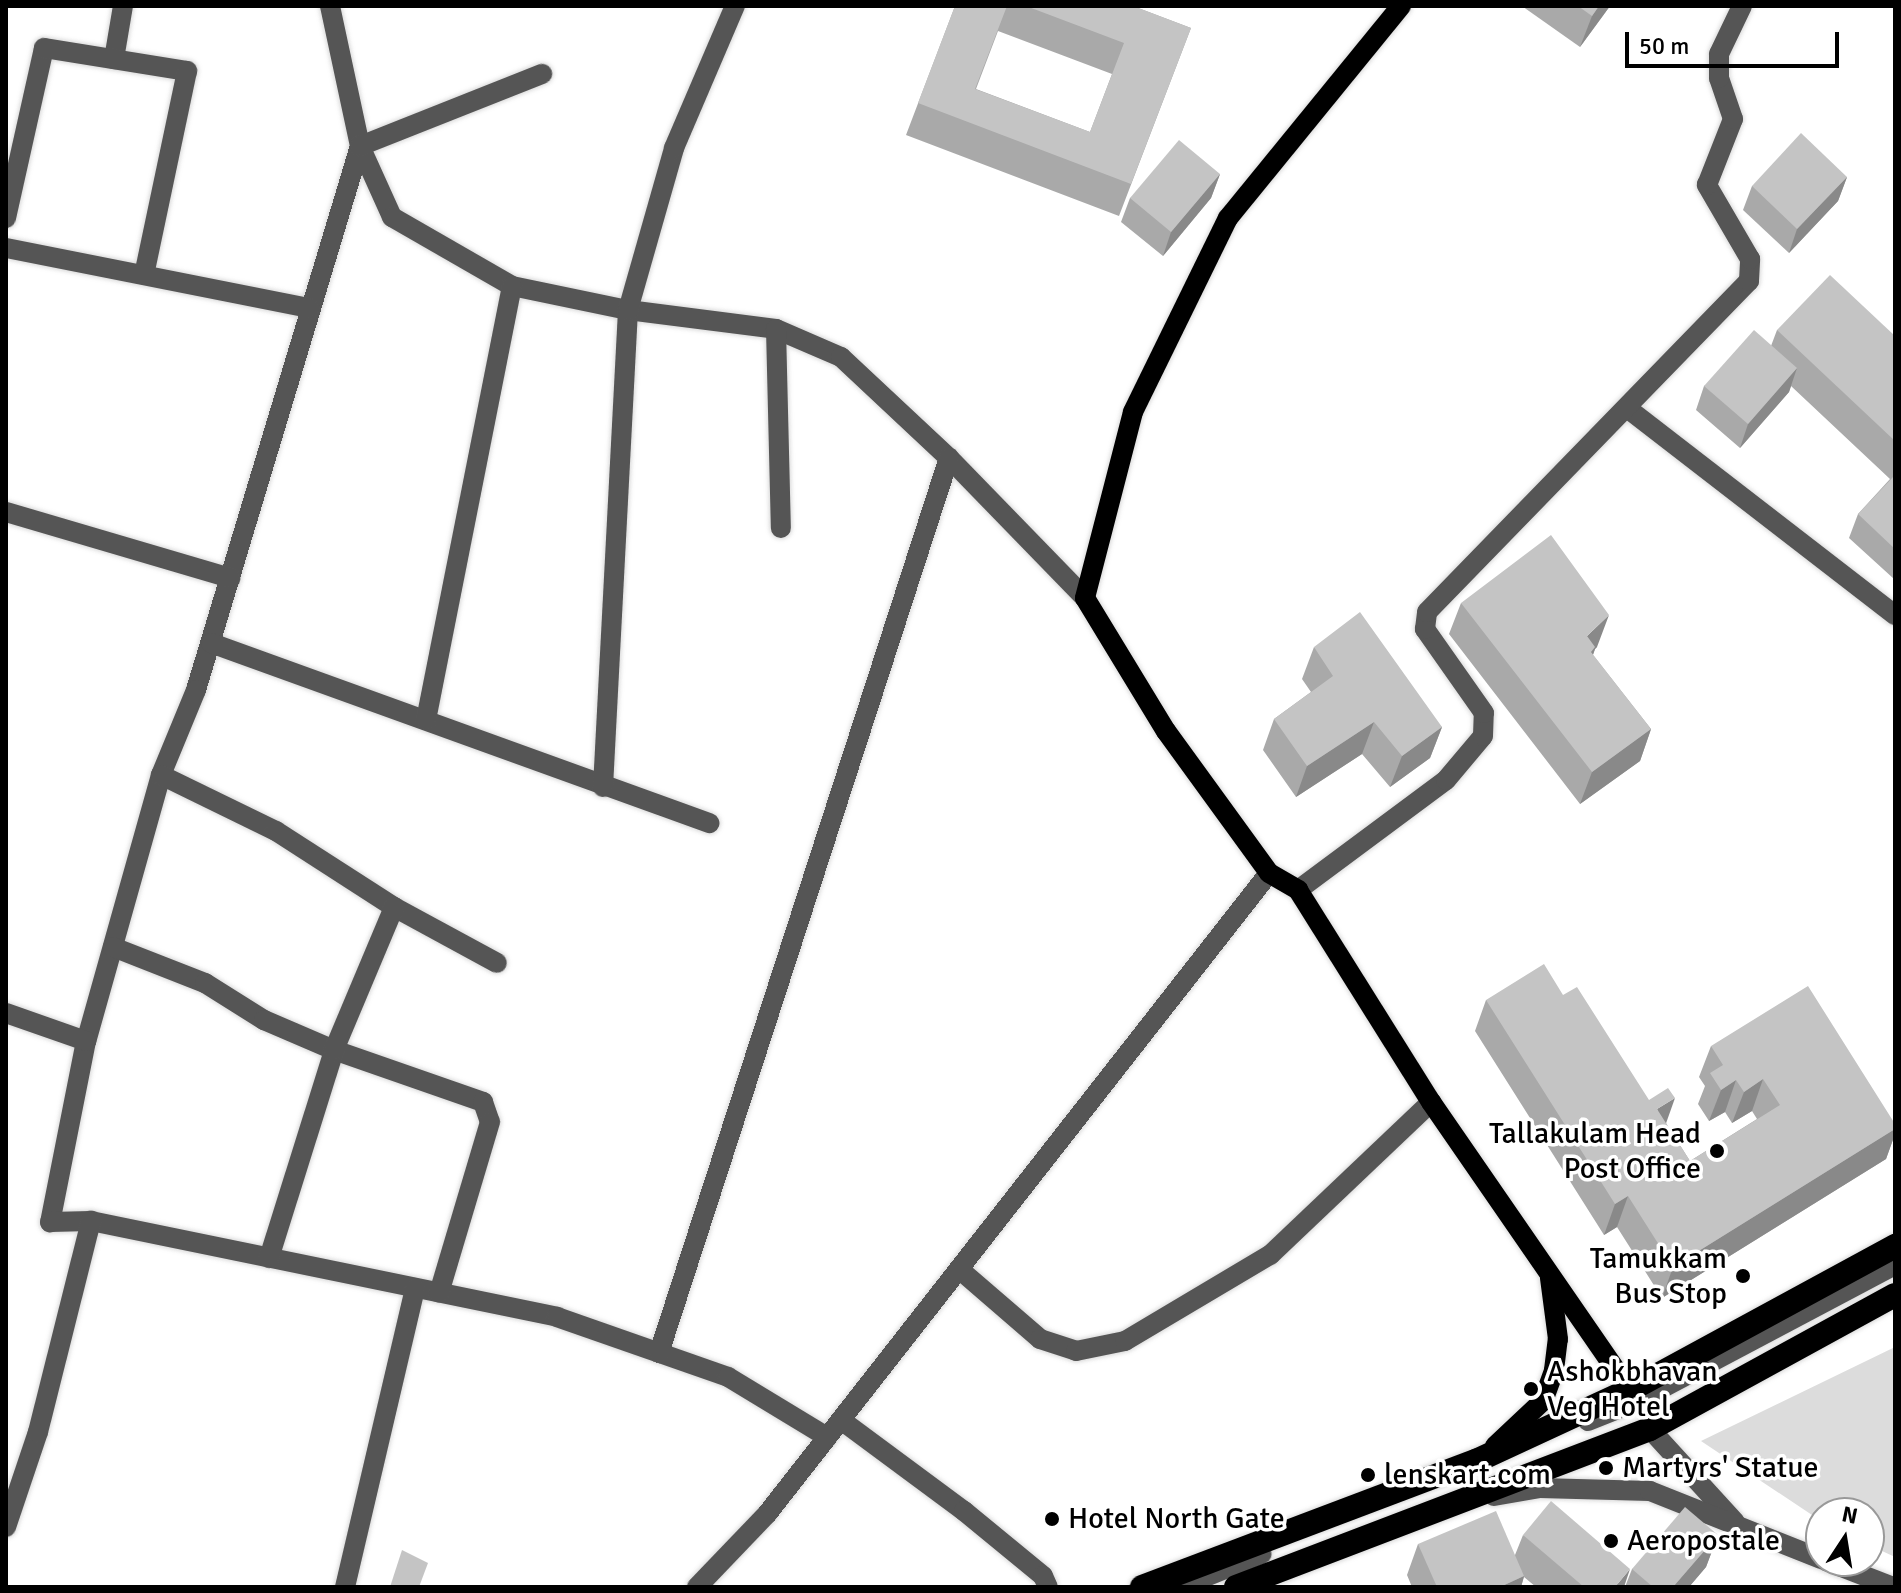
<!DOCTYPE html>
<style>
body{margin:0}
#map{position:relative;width:1901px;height:1593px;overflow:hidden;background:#fff;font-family:Signika,sans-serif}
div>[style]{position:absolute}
.green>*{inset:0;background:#dcdcdc}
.roads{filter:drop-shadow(0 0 2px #dbdbdb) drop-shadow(0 0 2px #dbdbdb)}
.minor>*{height:20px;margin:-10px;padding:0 10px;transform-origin:10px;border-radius:10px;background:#555}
.major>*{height:20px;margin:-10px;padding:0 10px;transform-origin:10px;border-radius:10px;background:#000}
.highway>*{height:24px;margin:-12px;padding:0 12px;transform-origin:12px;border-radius:12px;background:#000}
.wall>*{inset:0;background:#a9a9a9}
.shaded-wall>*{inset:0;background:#898989}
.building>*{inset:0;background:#c4c4c4}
.dots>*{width:22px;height:22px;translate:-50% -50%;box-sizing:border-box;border:4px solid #fff;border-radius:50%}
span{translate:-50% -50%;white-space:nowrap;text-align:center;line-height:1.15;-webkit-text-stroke:7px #fff;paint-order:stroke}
.poi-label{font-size:30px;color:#000}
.right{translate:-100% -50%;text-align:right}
.left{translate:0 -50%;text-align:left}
.frame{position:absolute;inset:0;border:8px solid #000;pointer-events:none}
.north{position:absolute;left:1805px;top:1497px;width:80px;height:80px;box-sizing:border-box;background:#fff;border:2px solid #999;border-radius:50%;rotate:12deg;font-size:22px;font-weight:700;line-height:32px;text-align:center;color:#000}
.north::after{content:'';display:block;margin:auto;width:28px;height:36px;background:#000;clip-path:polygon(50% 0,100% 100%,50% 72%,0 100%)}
.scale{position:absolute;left:1625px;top:32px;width:214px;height:36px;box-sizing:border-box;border:4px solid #000;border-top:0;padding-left:10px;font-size:24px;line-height:28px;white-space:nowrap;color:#000;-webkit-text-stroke:6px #fff;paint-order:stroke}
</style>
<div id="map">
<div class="green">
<div style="clip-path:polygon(1895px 1347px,1895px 1557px,1869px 1545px,1869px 1513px,1821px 1513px,1821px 1521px,1701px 1441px)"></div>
</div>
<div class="roads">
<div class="minor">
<div style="left:330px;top:6px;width:143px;rotate:77.9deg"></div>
<div style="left:360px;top:146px;width:78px;rotate:65.7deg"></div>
<div style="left:392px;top:217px;width:138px;rotate:29.9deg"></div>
<div style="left:512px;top:286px;width:118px;rotate:11.7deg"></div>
<div style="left:628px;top:310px;width:149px;rotate:7.3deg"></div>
<div style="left:776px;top:329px;width:71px;rotate:23.3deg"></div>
<div style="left:841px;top:357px;width:148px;rotate:43.1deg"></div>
<div style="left:949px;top:458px;width:195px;rotate:45.8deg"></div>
<div style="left:114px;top:59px;width:54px;rotate:-80.4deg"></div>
<div style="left:360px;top:146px;width:568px;rotate:106.78deg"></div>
<div style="left:196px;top:690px;width:92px;rotate:112.4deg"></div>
<div style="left:161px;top:775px;width:276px;rotate:105.7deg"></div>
<div style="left:86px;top:1041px;width:185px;rotate:101.2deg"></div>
<div style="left:50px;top:1222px;width:41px;rotate:-1.4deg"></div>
<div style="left:91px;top:1221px;width:476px;rotate:11.6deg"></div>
<div style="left:557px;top:1317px;width:181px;rotate:19.3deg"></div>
<div style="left:728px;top:1377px;width:116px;rotate:31.2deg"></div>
<div style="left:360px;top:146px;width:196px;rotate:-21.6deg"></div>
<div style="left:6px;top:218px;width:174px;rotate:-77.4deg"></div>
<div style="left:44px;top:48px;width:145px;rotate:9.1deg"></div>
<div style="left:187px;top:71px;width:208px;rotate:101.9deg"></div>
<div style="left:6px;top:248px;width:309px;rotate:11.2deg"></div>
<div style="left:776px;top:329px;width:199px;rotate:88.6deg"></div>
<div style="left:1627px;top:408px;width:339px;rotate:37.7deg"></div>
<div style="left:6px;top:512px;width:234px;rotate:16.4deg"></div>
<div style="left:211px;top:643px;width:530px;rotate:19.87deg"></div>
<div style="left:426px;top:720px;width:442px;rotate:-78.8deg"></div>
<div style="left:161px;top:775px;width:128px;rotate:26deg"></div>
<div style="left:276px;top:831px;width:140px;rotate:32.8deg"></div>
<div style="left:394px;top:907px;width:117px;rotate:28.5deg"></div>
<div style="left:603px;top:787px;width:478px;rotate:-87deg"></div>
<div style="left:628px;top:310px;width:168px;rotate:-74.1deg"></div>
<div style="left:674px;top:148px;width:155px;rotate:-66.8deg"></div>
<div style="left:1298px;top:890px;width:184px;rotate:-36.6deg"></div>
<div style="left:1446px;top:780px;width:57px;rotate:-49.9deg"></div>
<div style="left:1483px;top:736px;width:23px;rotate:-88deg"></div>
<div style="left:1484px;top:713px;width:103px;rotate:-125.1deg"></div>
<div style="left:1425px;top:629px;width:17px;rotate:-83deg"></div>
<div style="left:1427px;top:612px;width:462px;rotate:-45.8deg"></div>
<div style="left:1749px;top:281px;width:22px;rotate:-87deg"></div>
<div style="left:1750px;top:259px;width:86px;rotate:-120.2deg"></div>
<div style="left:1707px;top:185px;width:71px;rotate:-68.5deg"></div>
<div style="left:1733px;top:119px;width:43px;rotate:-108.9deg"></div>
<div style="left:1719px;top:78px;width:24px;rotate:-90deg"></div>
<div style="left:1719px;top:54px;width:53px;rotate:-64.4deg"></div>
<div style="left:113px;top:947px;width:99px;rotate:21.4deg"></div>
<div style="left:205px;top:983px;width:70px;rotate:32.1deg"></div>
<div style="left:264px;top:1020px;width:76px;rotate:23.2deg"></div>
<div style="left:334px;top:1050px;width:158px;rotate:19.2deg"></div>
<div style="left:483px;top:1102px;width:21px;rotate:71deg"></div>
<div style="left:490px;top:1122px;width:178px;rotate:106.6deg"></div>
<div style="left:6px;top:1013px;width:85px;rotate:19.3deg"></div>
<div style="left:269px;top:1258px;width:218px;rotate:-72.6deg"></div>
<div style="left:334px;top:1050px;width:155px;rotate:-67.2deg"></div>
<div style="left:959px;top:1269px;width:107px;rotate:40.8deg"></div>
<div style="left:1040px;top:1339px;width:38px;rotate:18deg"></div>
<div style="left:1076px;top:1351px;width:50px;rotate:-11.5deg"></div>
<div style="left:1125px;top:1341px;width:169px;rotate:-30.7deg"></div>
<div style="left:1270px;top:1255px;width:222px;rotate:-43.5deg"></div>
<div style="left:659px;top:1353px;width:941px;rotate:-72.05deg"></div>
<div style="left:841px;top:1420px;width:153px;rotate:36.5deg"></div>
<div style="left:964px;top:1511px;width:102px;rotate:39.4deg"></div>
<div style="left:1043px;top:1576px;width:12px;rotate:66deg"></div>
<div style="left:1588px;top:1421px;width:54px;rotate:-21.8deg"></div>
<div style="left:1638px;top:1401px;width:291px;rotate:-27.9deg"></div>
<div style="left:1650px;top:1429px;width:126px;rotate:47.6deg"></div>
<div style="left:1494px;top:1496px;width:47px;rotate:-9.9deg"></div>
<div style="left:1540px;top:1488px;width:110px;rotate:1.6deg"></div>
<div style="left:1650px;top:1491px;width:184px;rotate:21.7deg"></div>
<div style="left:6px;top:1527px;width:100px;rotate:-71.4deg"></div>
<div style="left:38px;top:1432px;width:218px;rotate:-75.9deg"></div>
<div style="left:1826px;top:1561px;width:72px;rotate:21.2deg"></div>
<div style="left:345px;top:1587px;width:307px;rotate:-76.8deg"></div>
<div style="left:697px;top:1587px;width:101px;rotate:-46.2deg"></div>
<div style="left:767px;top:1514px;width:814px;rotate:-51.93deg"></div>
<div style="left:1181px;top:1587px;width:87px;rotate:-22.2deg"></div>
</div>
<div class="major">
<div style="left:1401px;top:6px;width:274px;rotate:129.2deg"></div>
<div style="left:1228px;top:218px;width:216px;rotate:116.1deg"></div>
<div style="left:1133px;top:412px;width:192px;rotate:104.5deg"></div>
<div style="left:1085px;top:598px;width:156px;rotate:58.7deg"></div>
<div style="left:1166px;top:731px;width:175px;rotate:54deg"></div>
<div style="left:1269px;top:873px;width:34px;rotate:30deg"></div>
<div style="left:1298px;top:890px;width:250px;rotate:57.9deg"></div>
<div style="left:1431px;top:1102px;width:350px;rotate:55.4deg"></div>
<div style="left:1495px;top:1446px;width:66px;rotate:-43.2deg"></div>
<div style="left:1543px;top:1401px;width:33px;rotate:-70deg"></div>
<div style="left:1554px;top:1370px;width:31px;rotate:-83deg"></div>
<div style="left:1558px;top:1339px;width:62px;rotate:-97.5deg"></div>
</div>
<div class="highway">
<div style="left:1142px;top:1587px;width:357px;rotate:-20.7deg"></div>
<div style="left:1476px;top:1461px;width:170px;rotate:-24.8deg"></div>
<div style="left:1630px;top:1390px;width:302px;rotate:-28.5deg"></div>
<div style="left:1236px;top:1587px;width:443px;rotate:-20.9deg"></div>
<div style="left:1650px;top:1429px;width:279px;rotate:-28.7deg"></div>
</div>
</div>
<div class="wall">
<div style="clip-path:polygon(evenodd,955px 6px,1133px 6px,1191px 28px,1119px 216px,906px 135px,955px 6px,998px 31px,1112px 74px,1090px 132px,976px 89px,998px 31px)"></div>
<div style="clip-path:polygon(1522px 6px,1610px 6px,1580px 47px)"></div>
<div style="clip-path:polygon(1220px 174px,1211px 198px,1163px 256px,1121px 222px,1130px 198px)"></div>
<div style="clip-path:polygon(1847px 177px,1838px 201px,1789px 253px,1743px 210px,1752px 186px)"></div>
<div style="clip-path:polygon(1777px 330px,1895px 336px,1895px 578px,1894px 579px,1849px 538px,1858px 514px,1890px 479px,1791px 386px,1789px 392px,1740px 448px,1696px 410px,1704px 386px,1771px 346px)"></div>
<div style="clip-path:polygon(1461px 603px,1597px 647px,1595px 649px,1593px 655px,1651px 729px,1640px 761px,1580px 804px,1449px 634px)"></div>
<div style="clip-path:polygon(1314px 647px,1442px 727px,1430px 758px,1390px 787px,1362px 754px,1296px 797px,1263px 750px,1274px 719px,1311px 692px,1302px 679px)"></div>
<div style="clip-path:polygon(1563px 995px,1666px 1123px,1690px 1161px,1757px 1119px,1752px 1111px,1732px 1123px,1725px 1112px,1709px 1121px,1698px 1104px,1705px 1086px,1699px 1077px,1711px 1046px,1895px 1124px,1895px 1134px,1886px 1159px,1662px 1298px,1617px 1227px,1604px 1235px,1475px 1031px,1486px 1000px)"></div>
<div style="clip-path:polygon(1523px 1535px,1624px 1587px,1536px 1587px,1524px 1577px,1521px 1587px,1412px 1587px,1407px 1575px,1418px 1544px,1515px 1555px)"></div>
<div style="clip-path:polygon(1718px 1535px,1706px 1567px,1689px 1587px,1625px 1587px,1632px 1569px)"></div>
</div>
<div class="shaded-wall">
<div style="clip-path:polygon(1599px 6px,1610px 6px,1580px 47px,1592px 16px)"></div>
<div style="clip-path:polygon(1220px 174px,1211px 198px,1163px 256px,1171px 232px)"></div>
<div style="clip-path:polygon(1847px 177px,1838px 201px,1789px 253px,1797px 229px)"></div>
<div style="clip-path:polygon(1797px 368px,1789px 392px,1740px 448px,1748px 424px)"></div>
<div style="clip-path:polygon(1609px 615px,1597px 647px,1595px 649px,1584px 679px,1587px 636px)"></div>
<div style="clip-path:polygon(1374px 722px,1362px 754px,1296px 797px,1307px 766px)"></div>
<div style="clip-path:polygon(1442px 727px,1430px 758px,1390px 787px,1402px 756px)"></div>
<div style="clip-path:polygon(1651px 729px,1640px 761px,1580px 804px,1592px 772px)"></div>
<div style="clip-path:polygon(1763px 1079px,1752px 1111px,1732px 1123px,1744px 1092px)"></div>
<div style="clip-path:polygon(1736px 1080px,1725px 1112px,1709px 1121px,1721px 1090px)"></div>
<div style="clip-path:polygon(1675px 1098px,1664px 1129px,1657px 1109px)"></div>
<div style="clip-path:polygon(1895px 1129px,1895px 1134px,1886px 1159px,1662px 1298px,1673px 1267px)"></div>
<div style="clip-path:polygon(1628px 1196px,1617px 1227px,1604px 1235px,1615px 1204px)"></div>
<div style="clip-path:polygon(1718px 1535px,1706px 1567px,1689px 1587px,1673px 1587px)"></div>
<div style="clip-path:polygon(1630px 1569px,1624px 1587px,1615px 1587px)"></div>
<div style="clip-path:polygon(1524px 1576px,1521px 1587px,1500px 1587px)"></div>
</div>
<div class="building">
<div style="clip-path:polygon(955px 6px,1007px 6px,975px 89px,1090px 132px,1124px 43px,1026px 6px,1133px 6px,1191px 28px,1131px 184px,918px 103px)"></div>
<div style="clip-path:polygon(1578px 6px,1599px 6px,1592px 16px)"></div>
<div style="clip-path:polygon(1801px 133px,1847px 177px,1797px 229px,1752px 186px)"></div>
<div style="clip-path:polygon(1179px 140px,1220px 174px,1171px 232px,1130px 198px)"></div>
<div style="clip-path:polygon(1830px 275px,1895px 336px,1895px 441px,1777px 330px)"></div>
<div style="clip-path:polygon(1754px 330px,1797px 368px,1748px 424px,1704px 386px)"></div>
<div style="clip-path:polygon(1895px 475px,1895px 549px,1858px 514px)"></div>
<div style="clip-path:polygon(1551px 535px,1609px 615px,1587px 636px,1595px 647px,1591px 652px,1651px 729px,1592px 772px,1461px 603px)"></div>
<div style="clip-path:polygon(1360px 612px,1442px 727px,1402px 756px,1374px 722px,1307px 766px,1274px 719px,1333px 676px,1314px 647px)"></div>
<div style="clip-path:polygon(1544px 964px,1563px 995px,1577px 987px,1649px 1100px,1668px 1088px,1675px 1098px,1657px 1109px,1690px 1161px,1780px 1105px,1763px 1079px,1744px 1092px,1736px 1080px,1721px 1090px,1710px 1073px,1723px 1065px,1711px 1046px,1808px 986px,1895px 1124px,1895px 1129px,1673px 1267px,1628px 1196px,1615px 1204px,1486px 1000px)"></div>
<div style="clip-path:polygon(1551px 1501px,1630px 1569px,1615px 1587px,1584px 1587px,1523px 1535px)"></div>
<div style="clip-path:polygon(1685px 1507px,1718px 1535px,1673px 1587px,1653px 1587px,1632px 1569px)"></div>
<div style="clip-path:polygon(1496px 1511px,1524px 1576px,1500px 1587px,1437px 1587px,1418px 1544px)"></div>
<div style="clip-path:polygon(402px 1550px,428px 1563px,419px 1587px,390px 1587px)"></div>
</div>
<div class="dots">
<div style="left:1717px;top:1151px;background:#000"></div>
<div style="left:1743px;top:1276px;background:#000"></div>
<div style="left:1531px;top:1389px;background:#000"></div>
<div style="left:1606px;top:1468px;background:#000"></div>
<div style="left:1368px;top:1475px;background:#000"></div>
<div style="left:1052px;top:1519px;background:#000"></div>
<div style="left:1611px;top:1541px;background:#000"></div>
</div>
<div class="poi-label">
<span class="right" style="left:1701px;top:1151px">Tallakulam Head<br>Post Office</span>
<span class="right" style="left:1727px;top:1276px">Tamukkam<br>Bus Stop</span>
<span class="left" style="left:1547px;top:1389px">Ashokbhavan<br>Veg Hotel</span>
<span class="left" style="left:1622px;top:1468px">Martyrs' Statue</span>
<span class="left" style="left:1384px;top:1475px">lenskart.com</span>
<span class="left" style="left:1068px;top:1519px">Hotel North Gate</span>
<span class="left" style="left:1627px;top:1541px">Aeropostale</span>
</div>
<div class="frame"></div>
<div class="north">N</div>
<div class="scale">50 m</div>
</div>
